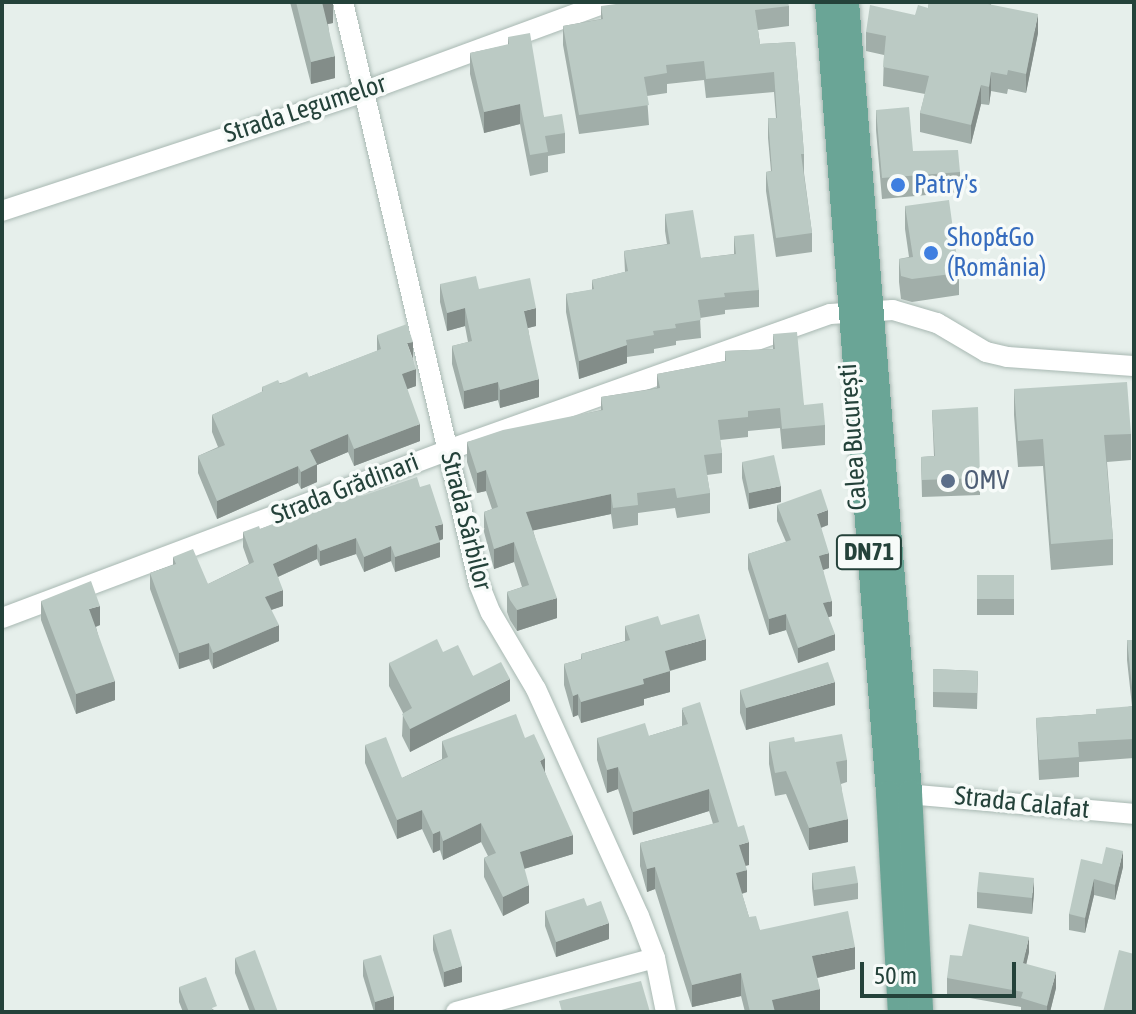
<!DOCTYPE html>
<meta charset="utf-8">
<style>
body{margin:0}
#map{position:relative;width:1136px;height:1014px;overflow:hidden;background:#e6efeb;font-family:"Asap Condensed",sans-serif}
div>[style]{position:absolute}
.roads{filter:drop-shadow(0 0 2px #a8b8b2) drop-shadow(0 0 2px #a8b8b2)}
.street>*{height:20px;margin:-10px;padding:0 10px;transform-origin:10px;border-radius:10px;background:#fff}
.primary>*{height:24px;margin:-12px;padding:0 12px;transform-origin:12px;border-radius:12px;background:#6aa596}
.wall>*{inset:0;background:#a1aea9}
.shaded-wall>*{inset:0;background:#838d89}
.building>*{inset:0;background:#bbcac4}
.dots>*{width:22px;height:22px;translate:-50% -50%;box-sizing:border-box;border:4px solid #f7fbf9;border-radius:50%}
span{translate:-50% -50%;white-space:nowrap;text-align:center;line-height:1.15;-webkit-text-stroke:7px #f7fbf9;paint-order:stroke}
.shield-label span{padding:2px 6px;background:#f7fbf9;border:2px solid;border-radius:6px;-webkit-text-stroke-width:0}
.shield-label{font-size:24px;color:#24423a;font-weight:700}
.street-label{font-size:26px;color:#24423a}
.shop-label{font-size:26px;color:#366cbe}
.left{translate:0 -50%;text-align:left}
.service-label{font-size:26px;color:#4e5e75}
.frame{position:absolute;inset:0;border:4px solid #24423a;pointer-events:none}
.scale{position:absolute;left:860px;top:962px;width:156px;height:36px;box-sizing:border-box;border:4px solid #24423a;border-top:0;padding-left:10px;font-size:24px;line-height:28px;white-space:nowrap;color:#24423a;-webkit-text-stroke:6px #f7fbf9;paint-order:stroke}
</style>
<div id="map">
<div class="roads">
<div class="street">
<div style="left:343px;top:2px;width:598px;rotate:76.85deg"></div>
<div style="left:479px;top:584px;width:31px;rotate:68deg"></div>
<div style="left:491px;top:613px;width:88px;rotate:59.4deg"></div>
<div style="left:536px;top:689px;width:249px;rotate:65.6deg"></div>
<div style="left:639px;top:916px;width:45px;rotate:69.1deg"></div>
<div style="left:655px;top:958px;width:55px;rotate:78.5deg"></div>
<div style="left:2px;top:211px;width:380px;rotate:-18.2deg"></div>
<div style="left:363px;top:92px;width:260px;rotate:-20.2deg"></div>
<div style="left:2px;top:618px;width:477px;rotate:-20.6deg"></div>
<div style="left:448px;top:450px;width:405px;rotate:-19.6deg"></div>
<div style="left:830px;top:314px;width:63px;rotate:-3.6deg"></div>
<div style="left:893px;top:310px;width:46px;rotate:16.5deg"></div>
<div style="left:937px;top:323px;width:57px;rotate:30.6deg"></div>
<div style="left:986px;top:352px;width:22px;rotate:13deg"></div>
<div style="left:1007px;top:357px;width:127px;rotate:4.1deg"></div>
<div style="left:895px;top:793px;width:240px;rotate:5deg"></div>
<div style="left:456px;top:1012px;width:206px;rotate:-15.2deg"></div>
</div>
<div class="primary">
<div style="left:827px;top:2px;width:793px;rotate:85.59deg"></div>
<div style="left:888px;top:793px;width:219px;rotate:86.9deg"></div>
<div style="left:847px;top:2px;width:793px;rotate:85.44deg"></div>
<div style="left:910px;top:792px;width:220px;rotate:87.1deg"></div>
</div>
</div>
<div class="wall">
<div style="clip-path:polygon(290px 2px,333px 2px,333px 23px,328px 24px,335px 78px,311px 84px)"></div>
<div style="clip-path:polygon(929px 2px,991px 2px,991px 5px,1038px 33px,1026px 93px,1008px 89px,1007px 94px,991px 91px,989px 105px,981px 104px,971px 144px,920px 132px,920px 113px,925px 94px,883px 86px,884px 55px,866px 51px,866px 32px,915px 15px,928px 8px)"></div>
<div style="clip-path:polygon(601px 6px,789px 6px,789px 26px,758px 30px,760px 44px,795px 42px,804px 154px,804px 173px,812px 233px,812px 252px,776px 257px,766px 191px,766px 172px,771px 171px,768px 138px,768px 118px,776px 118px,774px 92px,706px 98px,704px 80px,667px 84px,667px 93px,647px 96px,649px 125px,579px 134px,563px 45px,563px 26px,601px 19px)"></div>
<div style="clip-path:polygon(508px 37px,544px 117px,565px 133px,565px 153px,548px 156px,548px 172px,530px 176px,520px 124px,484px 133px,470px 74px,470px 53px,508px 45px)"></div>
<div style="clip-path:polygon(876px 110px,913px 151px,960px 172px,960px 192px,882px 199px,876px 130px)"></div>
<div style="clip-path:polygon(905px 206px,959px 273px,959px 295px,912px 302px,901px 299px,899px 282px,899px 259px,909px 257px,905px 229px)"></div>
<div style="clip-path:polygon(665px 214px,701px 258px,734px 254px,734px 236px,759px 290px,759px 307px,725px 310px,725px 314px,700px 318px,701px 338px,676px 341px,676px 345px,654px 349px,654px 353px,627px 357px,627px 363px,579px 379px,566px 312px,566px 294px,592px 290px,592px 280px,625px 272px,624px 251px,667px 244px,665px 231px)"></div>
<div style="clip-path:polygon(440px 284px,479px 289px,536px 326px,528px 328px,539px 397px,500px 408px,498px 400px,464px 409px,452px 364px,452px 346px,468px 342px,465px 326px,447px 331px,440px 302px)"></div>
<div style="clip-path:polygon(773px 334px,804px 405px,825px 425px,825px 445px,782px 449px,780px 428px,748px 431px,748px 437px,720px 440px,722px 453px,722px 473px,707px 475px,710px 493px,710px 513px,677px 518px,675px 508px,638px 513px,638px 525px,613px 529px,611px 514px,533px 530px,557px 618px,517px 631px,510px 620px,507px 612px,507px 592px,522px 587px,514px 562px,494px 569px,484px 532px,484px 512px,492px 509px,486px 491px,477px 493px,467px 462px,467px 442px,601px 410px,601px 397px,657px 388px,657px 374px,725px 361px,725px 351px,773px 349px)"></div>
<div style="clip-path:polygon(377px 335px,413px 359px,416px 386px,407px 389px,420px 441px,354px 466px,348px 452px,317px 465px,317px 482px,301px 489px,298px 483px,217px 519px,198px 473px,198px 456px,218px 447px,212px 432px,212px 415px,262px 392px,262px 387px,309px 377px,377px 351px)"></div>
<div style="clip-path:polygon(1014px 389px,1131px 434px,1131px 460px,1107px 462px,1113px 539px,1113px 565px,1051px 570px,1043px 466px,1018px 467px,1014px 415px)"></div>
<div style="clip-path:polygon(932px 410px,980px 478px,980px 495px,922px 497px,921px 457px,934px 456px)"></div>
<div style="clip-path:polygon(742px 462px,781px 502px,749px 509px,742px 478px)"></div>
<div style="clip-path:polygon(362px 496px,443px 539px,439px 541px,440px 557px,395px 572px,391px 561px,364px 572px,356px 554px,320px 566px,317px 559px,278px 577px,283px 606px,271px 610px,279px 641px,213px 669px,209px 659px,179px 669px,150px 589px,150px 573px,173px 565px,173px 557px,208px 584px,249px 564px,243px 547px,243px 532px,260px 529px,329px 505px)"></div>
<div style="clip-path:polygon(777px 505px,828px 525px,821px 528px,829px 568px,823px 570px,832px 616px,828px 617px,835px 650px,798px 663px,786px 630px,769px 635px,748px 569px,748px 554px,786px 542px,777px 521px)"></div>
<div style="clip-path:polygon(977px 575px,1014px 575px,1014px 615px,977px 615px)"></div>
<div style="clip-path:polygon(41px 601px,100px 625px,96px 627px,115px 700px,76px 714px,41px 620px)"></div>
<div style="clip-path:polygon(661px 625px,706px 660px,670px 671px,670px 692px,644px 699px,644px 705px,581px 723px,578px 715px,573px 717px,564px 685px,564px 664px,581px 659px,581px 654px,625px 641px,625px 626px)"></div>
<div style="clip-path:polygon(1127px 640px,1134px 640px,1134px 758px,1079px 762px,1079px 777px,1039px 780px,1036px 718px,1096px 714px,1132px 706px,1127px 660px)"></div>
<div style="clip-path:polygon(443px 652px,473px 676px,510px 701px,410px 752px,402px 736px,403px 713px,389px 686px,389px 663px)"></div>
<div style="clip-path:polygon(933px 669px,978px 671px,977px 709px,933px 707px)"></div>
<div style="clip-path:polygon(740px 690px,835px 705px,746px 730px,740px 713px)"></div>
<div style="clip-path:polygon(682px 708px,749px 865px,745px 866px,747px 892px,742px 894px,749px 917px,760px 930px,855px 969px,817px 978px,820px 1012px,745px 1012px,741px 996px,692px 1007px,655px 889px,647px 892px,640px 866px,640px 843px,713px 824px,709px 811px,633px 835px,618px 789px,607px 793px,597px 760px,597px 738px,649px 736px,682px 726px)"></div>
<div style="clip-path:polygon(525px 738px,545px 772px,573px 854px,524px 869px,529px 903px,503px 916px,484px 877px,484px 858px,488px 856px,481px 842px,443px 860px,440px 850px,433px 853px,422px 829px,397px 839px,365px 763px,365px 745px,402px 778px,442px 759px,442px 741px)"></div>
<div style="clip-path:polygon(769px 742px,795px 742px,847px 760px,847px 782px,841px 784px,848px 842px,809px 850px,786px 794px,775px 796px,769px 764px)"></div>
<div style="clip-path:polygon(1102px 864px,1123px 867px,1115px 900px,1094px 895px,1085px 933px,1069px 930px,1069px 914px)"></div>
<div style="clip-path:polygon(812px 873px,858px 883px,858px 899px,814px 906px,812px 888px)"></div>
<div style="clip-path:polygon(977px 892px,1034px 893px,1032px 914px,977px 908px)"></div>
<div style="clip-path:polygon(587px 906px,609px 939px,556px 957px,545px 926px,545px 911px)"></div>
<div style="clip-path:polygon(433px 935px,462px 982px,444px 987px,433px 950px)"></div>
<div style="clip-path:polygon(1029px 952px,1026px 964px,1056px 988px,1050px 1012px,1021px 1012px,1021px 1007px,947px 994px,947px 978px,962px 956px)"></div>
<div style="clip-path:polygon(235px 958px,278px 1012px,250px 1012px,235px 973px)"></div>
<div style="clip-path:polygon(363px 960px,394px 1012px,374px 1012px,363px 976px)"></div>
<div style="clip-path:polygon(179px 987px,217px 1012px,183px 1012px,179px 1002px)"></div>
</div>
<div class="shaded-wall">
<div style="clip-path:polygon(322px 2px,333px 2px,333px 23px,322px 25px)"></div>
<div style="clip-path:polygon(1038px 14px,1038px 33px,1026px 93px,1026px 74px)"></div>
<div style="clip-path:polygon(335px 56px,335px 78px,311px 84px,311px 62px)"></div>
<div style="clip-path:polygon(991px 72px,991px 91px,989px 105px,989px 87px)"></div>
<div style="clip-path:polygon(981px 85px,981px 104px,971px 144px,971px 125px)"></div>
<div style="clip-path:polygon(520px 104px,520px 124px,484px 133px,484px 112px)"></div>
<div style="clip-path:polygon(465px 308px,465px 326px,447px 331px,447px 313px)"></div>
<div style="clip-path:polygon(536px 308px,536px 326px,524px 329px,524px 311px)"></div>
<div style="clip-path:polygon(413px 342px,413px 359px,407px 343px)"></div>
<div style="clip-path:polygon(627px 345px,627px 363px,579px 379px,579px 361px)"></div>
<div style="clip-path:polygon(416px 369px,416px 386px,402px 391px,402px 374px)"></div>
<div style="clip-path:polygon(539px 379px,539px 397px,500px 408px,500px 390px)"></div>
<div style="clip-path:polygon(498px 382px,498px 400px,464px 409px,464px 391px)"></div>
<div style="clip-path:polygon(420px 424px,420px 441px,354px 466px,354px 449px)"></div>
<div style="clip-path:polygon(348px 434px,348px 452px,317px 465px,317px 482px,301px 489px,301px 472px,310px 450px)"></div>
<div style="clip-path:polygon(298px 466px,298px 483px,217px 519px,217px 501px)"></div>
<div style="clip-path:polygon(486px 470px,486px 491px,477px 493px,477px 473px)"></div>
<div style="clip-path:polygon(781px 486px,781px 502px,749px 509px,749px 493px)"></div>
<div style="clip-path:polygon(611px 494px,611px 514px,526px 532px,526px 512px)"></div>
<div style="clip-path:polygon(828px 510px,828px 525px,817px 529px,817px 514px)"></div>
<div style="clip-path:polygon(443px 524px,443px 539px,435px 542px,435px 526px)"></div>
<div style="clip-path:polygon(356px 538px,356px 554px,320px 566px,320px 551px)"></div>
<div style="clip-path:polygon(440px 542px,440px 557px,395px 572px,395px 557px)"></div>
<div style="clip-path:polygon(514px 542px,514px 562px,494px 569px,494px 549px)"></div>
<div style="clip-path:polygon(317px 544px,317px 559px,273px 579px,273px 564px)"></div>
<div style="clip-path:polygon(391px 546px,391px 561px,364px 572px,364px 557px)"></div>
<div style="clip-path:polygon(829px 553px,829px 568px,819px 571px,819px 556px)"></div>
<div style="clip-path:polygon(283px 590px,283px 606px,265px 612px,265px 597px)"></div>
<div style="clip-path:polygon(557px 598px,557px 618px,517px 631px,517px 610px)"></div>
<div style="clip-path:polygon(832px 601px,832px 616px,823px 619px,823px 603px)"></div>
<div style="clip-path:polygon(100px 606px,100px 625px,89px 629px,89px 609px)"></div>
<div style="clip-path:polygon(786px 614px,786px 630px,769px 635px,769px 619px)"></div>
<div style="clip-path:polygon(279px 625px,279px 641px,213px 669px,213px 653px)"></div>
<div style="clip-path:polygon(835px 634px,835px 650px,798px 663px,798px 648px)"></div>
<div style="clip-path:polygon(706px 639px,706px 660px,665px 672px,665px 651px)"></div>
<div style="clip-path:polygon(209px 643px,209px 659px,179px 669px,179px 653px)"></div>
<div style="clip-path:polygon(670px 671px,670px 692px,644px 699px,644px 705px,581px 723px,581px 702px,643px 679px)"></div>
<div style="clip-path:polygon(510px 679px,510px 701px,410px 752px,410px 729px)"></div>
<div style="clip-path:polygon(115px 681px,115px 700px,76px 714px,76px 694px)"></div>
<div style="clip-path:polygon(835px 682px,835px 705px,746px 730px,746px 708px)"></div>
<div style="clip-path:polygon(578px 694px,578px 715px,573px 717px,573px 696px)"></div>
<div style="clip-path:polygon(545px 758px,545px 777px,540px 761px)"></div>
<div style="clip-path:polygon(618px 767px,618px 789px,607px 793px,607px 770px)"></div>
<div style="clip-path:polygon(709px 789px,709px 811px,633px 835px,633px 812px)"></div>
<div style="clip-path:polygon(422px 810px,422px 829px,397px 839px,397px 820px)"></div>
<div style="clip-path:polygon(848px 819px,848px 842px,809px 850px,809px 828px)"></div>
<div style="clip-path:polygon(481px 823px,481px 842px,443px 860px,443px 841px)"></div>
<div style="clip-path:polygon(440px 831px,440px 850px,433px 853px,433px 834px)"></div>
<div style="clip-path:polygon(573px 835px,573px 854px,520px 870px,520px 852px)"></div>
<div style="clip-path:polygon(749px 842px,749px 865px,739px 867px,739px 845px)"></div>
<div style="clip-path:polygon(1123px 851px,1123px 867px,1115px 900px,1115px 885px)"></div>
<div style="clip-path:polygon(655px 867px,655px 889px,647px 892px,647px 869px)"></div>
<div style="clip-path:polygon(747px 870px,747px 892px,736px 895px,736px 873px)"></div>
<div style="clip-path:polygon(1034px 878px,1034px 893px,1032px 914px,1032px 898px)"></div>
<div style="clip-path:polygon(1094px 879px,1094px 895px,1085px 933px,1085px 918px)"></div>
<div style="clip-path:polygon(529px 885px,529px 903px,503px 916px,503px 897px)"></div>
<div style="clip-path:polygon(609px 923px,609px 939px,556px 957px,556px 942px)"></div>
<div style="clip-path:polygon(1029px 937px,1029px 952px,1023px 979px,1023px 963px)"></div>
<div style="clip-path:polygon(855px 947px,855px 969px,812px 979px,812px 956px)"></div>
<div style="clip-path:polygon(462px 966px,462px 982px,444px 987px,444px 972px)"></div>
<div style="clip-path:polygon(1056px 972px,1056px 988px,1050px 1012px,1047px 1012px,1047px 1006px)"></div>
<div style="clip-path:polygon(741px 973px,741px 996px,692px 1007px,692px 985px)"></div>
<div style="clip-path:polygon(820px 989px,820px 1012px,772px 1012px,772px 1000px)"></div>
<div style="clip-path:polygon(394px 996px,394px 1012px,375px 1012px,375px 1002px)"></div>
</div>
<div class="building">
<div style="clip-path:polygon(296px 2px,324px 2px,322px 2px,335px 56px,311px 62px)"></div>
<div style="clip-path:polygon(631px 2px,788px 2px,789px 6px,755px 10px,760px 44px,795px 42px,804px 154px,801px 154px,812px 233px,776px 238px,766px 172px,772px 171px,768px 118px,777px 118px,774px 72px,706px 79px,704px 61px,666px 65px,667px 73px,644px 77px,649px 105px,579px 115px,563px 26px,603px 19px,601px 6px)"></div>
<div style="clip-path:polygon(929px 2px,988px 2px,988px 4px,1038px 14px,1026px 74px,1008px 70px,1007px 75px,991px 72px,989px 87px,981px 85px,971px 125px,920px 113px,929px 76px,883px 67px,886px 36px,866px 32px,870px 5px,915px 15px,918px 5px,928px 8px)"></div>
<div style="clip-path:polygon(530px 33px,544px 117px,562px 114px,565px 133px,545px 136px,548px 152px,530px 155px,520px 104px,484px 112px,470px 53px,509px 44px,508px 37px)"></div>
<div style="clip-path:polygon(909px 107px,913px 151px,958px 150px,960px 172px,882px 178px,876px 110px)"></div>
<div style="clip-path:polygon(949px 200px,959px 273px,912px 279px,901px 276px,899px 259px,913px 257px,905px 206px)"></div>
<div style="clip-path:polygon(693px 210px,701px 258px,736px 254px,734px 236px,754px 234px,759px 290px,724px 293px,725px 297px,698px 300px,701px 320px,675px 324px,676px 328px,653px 331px,654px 335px,626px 340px,627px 345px,579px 361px,566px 294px,594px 289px,592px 280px,628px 271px,624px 251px,670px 244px,665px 214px)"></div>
<div style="clip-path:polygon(476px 276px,479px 289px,530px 278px,536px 308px,524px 311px,539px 379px,500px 390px,498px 382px,464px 391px,452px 346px,472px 341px,465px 308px,447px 313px,440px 284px)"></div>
<div style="clip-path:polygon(407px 324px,413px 342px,407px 343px,416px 369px,402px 374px,420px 424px,354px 449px,348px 434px,310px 450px,317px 464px,301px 472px,298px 466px,217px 501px,198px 456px,225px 445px,212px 415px,263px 391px,262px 387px,278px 380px,280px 384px,307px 372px,309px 377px,381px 349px,377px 335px)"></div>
<div style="clip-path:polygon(797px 332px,804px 405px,823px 403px,825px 425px,782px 429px,780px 408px,748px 411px,748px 417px,718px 420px,722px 453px,704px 455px,710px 493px,677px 498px,675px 488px,637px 493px,638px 505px,613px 508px,611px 494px,526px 512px,557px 598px,517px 610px,510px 600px,507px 592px,529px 585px,514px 542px,494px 549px,484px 512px,498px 507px,486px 470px,477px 473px,467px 442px,503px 430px,603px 410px,601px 397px,660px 388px,657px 374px,726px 361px,725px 351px,775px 349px,773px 334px)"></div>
<div style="clip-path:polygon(1127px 382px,1131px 434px,1104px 435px,1113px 539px,1051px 544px,1043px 439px,1018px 441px,1014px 389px)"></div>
<div style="clip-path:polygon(978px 407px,980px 478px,922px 480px,921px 457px,935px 456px,932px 410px)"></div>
<div style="clip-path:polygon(774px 455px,781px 486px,749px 493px,742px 462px)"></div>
<div style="clip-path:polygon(417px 477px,420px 487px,430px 484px,443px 524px,435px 526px,440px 542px,395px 557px,391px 546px,364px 557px,356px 538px,320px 551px,317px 544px,273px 564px,283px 590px,265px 597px,279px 625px,213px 653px,209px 643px,179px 653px,150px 573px,176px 564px,173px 557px,193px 549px,208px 584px,254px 562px,243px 532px,259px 526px,260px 529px,328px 502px,329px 505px,360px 493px,362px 496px)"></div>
<div style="clip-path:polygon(821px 489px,828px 510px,817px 514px,829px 553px,819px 556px,832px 601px,823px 603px,835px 634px,798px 648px,786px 614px,769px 619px,748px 554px,791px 540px,777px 505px)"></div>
<div style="clip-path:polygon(977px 575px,1014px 575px,1014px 599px,977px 599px)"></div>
<div style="clip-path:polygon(91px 581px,100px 606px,89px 609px,115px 681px,76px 694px,41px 601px)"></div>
<div style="clip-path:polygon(699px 614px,706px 639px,665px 651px,670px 671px,643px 679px,644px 684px,581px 702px,578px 694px,573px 696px,564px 664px,582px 659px,581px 654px,630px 640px,625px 626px,658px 616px,661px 625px)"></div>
<div style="clip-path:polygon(437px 639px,443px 652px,458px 645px,473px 676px,501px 662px,510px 679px,410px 729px,402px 714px,412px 708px,389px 663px)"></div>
<div style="clip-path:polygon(1127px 640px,1134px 640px,1134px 739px,1078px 742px,1079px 757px,1039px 760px,1036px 718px,1096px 714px,1096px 709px,1134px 706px)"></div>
<div style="clip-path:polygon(828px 662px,835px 682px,746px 708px,740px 690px)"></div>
<div style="clip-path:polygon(933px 669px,978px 671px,977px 693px,933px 692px)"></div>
<div style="clip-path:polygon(700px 702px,738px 827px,744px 825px,749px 842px,739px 845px,747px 870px,736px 873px,749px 917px,756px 916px,760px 930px,848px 911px,855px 947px,812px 956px,820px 989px,772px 1000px,775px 1012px,750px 1012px,741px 973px,692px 985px,655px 867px,647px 869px,640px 843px,719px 822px,709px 789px,633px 812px,618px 767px,607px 770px,597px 738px,645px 723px,649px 736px,688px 724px,682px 708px)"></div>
<div style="clip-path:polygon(516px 714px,525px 738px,534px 734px,545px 758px,540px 761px,573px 835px,520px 852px,529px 885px,503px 897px,484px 858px,496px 853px,481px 823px,443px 841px,440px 831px,433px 834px,422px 810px,397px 820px,365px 745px,386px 737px,402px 778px,448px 757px,442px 741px)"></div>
<div style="clip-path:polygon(842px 734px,847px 760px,836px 762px,848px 819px,809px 828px,786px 771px,775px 773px,769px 742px,794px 737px,795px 742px)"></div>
<div style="clip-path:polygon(1106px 847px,1123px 851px,1115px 885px,1094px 879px,1085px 918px,1069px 914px,1081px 859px,1102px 864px)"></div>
<div style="clip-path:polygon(855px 866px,858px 883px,814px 890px,812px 873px)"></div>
<div style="clip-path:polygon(979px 872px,1034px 878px,1032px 898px,977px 892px)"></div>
<div style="clip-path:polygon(584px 898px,587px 906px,601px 901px,609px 923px,556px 942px,545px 911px)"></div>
<div style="clip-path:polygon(969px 924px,1029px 937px,1023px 963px,1056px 972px,1047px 1006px,1021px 998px,1023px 992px,947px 978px,950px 955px,962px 956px)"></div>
<div style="clip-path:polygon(451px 929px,462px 966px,444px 972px,433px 935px)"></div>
<div style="clip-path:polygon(255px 950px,278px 1012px,256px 1012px,235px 958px)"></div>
<div style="clip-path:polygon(1119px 950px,1134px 954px,1134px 1012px,1103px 1012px)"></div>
<div style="clip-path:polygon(381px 955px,394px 996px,375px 1002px,363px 960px)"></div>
<div style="clip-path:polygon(206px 977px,217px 1006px,212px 1008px,213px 1012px,189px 1012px,179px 987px)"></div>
<div style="clip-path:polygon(641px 981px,650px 1012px,562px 1012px,559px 1001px)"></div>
</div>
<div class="dots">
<div style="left:898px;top:185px;background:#3f7fe0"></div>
<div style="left:931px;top:253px;background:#3f7fe0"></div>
<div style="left:948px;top:481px;background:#5c6f8a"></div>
</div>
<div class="shield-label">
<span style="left:869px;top:552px">DN71</span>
</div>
<div class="street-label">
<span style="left:305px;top:109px;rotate:-18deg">Strada Legumelor</span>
<span style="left:853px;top:437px;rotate:-94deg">Calea București</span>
<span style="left:345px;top:489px;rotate:-21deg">Strada Grădinari</span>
<span style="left:466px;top:521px;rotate:76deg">Strada Sârbilor</span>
<span style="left:1022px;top:803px;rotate:6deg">Strada Calafat</span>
</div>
<div class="shop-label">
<span class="left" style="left:914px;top:185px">Patry's</span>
<span class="left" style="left:947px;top:253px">Shop&amp;Go<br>(România)</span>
</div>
<div class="service-label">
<span class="left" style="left:964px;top:481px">OMV</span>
</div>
<div class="frame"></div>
<div class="scale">50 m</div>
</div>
